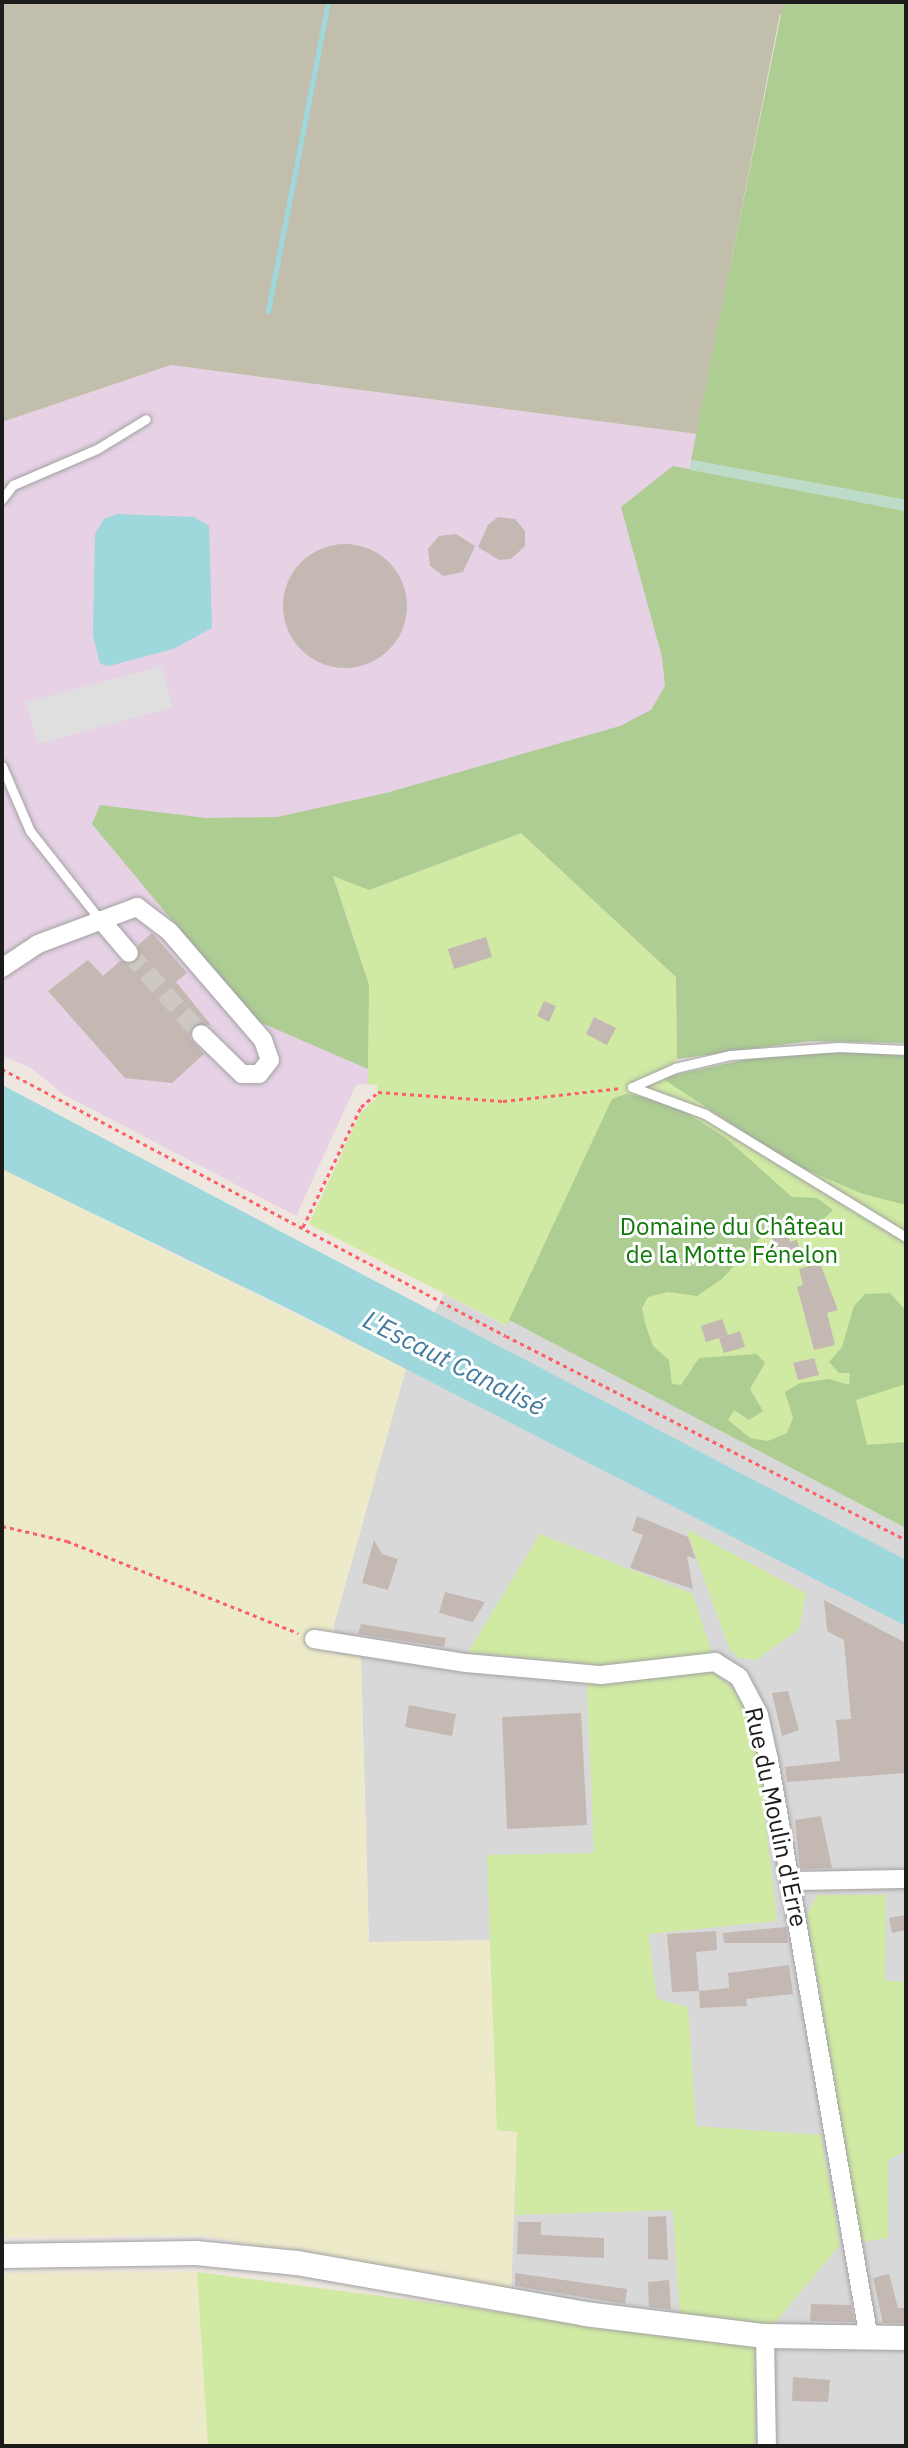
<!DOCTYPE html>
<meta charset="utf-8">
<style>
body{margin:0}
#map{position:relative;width:908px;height:2448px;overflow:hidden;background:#ede7e0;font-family:"IBM Plex Sans",sans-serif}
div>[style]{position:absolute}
.residential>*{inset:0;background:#d9d8d8}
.industrial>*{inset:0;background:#e6d1e5}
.construction>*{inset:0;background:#c1beab}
.farmland>*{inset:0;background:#edeaca}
.grass>*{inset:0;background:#d0e9a3}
.forest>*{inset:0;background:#adcd93}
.wetland>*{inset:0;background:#bcdbc8}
.parking>*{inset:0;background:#dfdfdf}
.water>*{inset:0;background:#9ed7dc}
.stream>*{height:5px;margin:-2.5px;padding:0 2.5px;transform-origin:2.5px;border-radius:2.5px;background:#9ed7dc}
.building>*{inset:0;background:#c4b8b3}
.round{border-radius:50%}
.minor-tunnel>*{height:18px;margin-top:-9px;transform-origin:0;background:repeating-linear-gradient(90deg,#cec8c2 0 18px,transparent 0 27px)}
.path>*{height:3px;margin-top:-1.5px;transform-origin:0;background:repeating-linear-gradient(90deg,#fc6168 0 4px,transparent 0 8px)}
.roads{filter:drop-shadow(0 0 2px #a2a2a2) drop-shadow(0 0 2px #a2a2a2)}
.service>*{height:9px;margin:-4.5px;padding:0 4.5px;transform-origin:4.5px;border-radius:4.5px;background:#fff}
.minor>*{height:18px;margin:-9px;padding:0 9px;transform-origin:9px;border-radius:9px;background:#fff}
.tertiary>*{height:24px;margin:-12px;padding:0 12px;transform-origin:12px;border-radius:12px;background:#fff}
span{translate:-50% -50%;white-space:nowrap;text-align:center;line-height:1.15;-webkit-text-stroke:6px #fff;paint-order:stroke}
.park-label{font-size:24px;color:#107909}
.street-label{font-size:24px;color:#1b1b1b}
.water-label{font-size:26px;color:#427b9c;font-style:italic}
.frame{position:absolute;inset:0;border:4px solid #1b1b1b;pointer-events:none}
</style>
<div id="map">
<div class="residential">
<div style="clip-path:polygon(444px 1294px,506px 1326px,509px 1320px,557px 1344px,906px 1528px,906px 2446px,755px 2446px,755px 2345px,589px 2327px,494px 2308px,511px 2291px,517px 2132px,497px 2130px,490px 1941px,369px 1942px,361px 1658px,333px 1653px,334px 1624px,406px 1369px)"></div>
</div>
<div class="industrial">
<div style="clip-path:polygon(171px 365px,697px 434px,690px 470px,674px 467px,838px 1041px,769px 1044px,677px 1059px,676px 977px,369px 985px,368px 1084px,356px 1085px,296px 1216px,63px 1094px,31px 1068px,2px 1055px,2px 422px)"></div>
</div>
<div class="construction">
<div style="clip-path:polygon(2px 2px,906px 2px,906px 30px,780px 14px,697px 434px,171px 365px,2px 422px)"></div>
</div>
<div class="farmland">
<div style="clip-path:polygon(2px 1169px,406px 1369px,334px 1624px,333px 1653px,361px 1657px,369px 1942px,490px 1940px,497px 2130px,517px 2132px,511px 2292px,198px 2235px,2px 2237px)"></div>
<div style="clip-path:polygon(197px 2272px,208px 2446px,2px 2446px,2px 2273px)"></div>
</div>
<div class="grass">
<div style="clip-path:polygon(521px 833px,676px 977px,677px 1059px,663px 1077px,762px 1056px,906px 1054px,906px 1528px,557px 1344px,510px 1320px,507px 1326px,309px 1224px,360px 1114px,377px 1097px,377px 1085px,368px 1084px,369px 985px,333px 875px,369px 890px)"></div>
<div style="clip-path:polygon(686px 1529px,806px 1593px,799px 1629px,756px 1660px,738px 1658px,729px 1648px)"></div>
<div style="clip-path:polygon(540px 1534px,693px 1594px,719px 1676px,745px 1701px,756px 1736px,777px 1921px,648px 1934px,657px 1999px,688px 2007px,696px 2126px,821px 2135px,840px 2245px,772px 2326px,680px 2316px,673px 2210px,515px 2215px,517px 2132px,497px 2130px,487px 1855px,594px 1853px,586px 1664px,468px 1652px)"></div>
<div style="clip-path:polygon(817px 1895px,886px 1895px,885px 1981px,906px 1982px,906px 2151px,888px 2160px,888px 2238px,860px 2242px,807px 1915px)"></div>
<div style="clip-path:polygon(197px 2272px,755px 2345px,755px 2446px,208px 2446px)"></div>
</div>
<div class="forest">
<div style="clip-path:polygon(787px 2px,906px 2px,906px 500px,691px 460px,781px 14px)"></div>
<div style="clip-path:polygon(673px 466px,906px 511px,906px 1043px,810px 1041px,677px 1059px,676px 977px,521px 833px,369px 890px,333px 876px,369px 985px,368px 1069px,255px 1020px,92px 824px,100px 805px,206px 818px,277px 817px,386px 793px,620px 726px,651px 710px,665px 686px,662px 657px,621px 507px)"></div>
<div style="clip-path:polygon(854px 1052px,906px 1054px,906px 1205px,863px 1194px,791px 1163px,662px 1078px,762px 1056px)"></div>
<div style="clip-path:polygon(626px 1094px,669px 1102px,726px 1138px,792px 1197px,817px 1198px,833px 1210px,810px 1232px,772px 1225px,722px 1279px,697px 1296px,668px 1292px,648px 1297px,642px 1308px,645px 1323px,653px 1346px,669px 1360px,672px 1384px,681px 1385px,699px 1358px,757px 1354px,765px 1363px,750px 1389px,763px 1411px,749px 1420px,734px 1410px,728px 1420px,750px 1438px,768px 1441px,787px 1433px,793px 1418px,785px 1392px,800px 1383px,829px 1379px,849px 1385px,850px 1373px,839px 1373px,829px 1362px,842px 1347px,854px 1306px,865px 1294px,890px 1293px,906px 1311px,906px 1384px,856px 1400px,867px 1445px,906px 1442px,906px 1528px,509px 1320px,612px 1099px)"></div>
</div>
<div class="wetland">
<div style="clip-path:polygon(691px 460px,906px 500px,906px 511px,690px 470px)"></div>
</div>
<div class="parking">
<div style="clip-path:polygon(162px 666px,173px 707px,38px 744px,26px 702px)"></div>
</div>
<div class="water">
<div style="clip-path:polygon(117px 514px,194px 517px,209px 526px,212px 628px,173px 649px,109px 666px,100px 664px,93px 635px,95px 534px,104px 519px)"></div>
<div style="clip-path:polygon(2px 1085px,906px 1560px,906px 1626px,297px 1313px,2px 1169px)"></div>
</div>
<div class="stream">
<div style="left:268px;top:311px;width:315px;rotate:-79deg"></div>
</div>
<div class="building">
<div style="clip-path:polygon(498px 517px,515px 519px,525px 531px,525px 546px,511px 559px,499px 560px,478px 547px,488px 525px)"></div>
<div style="clip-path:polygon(456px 534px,475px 546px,463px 572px,443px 576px,430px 566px,428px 549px,439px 536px)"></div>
<div class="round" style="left:283px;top:544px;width:124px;height:124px"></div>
<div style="clip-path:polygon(152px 933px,187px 973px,176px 982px,211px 1025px,192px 1026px,190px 1038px,204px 1054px,172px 1083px,125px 1078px,48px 991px,88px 960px,103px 976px,120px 961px,136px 963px,138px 945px)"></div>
<div style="clip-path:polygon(486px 937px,492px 957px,454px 969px,448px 949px)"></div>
<div style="clip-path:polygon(544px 1001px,556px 1006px,549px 1022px,537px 1016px)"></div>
<div style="clip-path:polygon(594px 1017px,616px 1028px,607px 1045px,586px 1034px)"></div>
<div style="clip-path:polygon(788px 1233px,790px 1242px,797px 1240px,801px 1256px,779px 1262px,772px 1237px)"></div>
<div style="clip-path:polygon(820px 1263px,838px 1310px,827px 1313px,835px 1345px,814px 1350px,797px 1287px,803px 1285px,799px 1269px)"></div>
<div style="clip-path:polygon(722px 1319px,728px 1335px,706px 1342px,701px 1326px)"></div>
<div style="clip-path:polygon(740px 1331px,745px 1347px,724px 1353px,719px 1338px)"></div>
<div style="clip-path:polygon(814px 1358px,819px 1375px,798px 1380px,793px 1363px)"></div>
<div style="clip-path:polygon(637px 1516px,688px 1537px,696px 1559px,687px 1556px,693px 1589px,630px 1568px,643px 1535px,632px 1531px)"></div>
<div style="clip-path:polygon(374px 1540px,382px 1554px,398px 1559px,388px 1590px,362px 1583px)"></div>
<div style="clip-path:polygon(445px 1592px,485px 1602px,473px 1622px,439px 1613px)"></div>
<div style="clip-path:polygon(824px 1600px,906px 1643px,906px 1773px,787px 1782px,785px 1767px,840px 1761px,836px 1720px,851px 1719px,844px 1640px,827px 1631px)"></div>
<div style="clip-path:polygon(361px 1624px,446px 1638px,444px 1647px,358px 1634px)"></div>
<div style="clip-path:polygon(788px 1691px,799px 1730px,782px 1736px,772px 1693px)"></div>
<div style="clip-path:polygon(409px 1705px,456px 1714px,452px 1736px,405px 1727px)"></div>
<div style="clip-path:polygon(581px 1713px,587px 1825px,507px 1829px,502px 1717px)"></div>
<div style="clip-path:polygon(821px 1816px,832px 1868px,800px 1869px,795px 1820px)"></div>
<div style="clip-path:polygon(906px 1915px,906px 1930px,892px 1933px,889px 1918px)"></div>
<div style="clip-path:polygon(786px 1927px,788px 1943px,724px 1943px,723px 1933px)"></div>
<div style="clip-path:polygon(716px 1931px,717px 1950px,696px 1952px,699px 1991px,672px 1992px,667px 1934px)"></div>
<div style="clip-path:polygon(789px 1965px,793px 1994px,746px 1999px,747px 2006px,700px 2008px,699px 1991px,729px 1988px,728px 1973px)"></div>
<div style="clip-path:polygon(666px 2216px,668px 2260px,648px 2259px,648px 2217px)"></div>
<div style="clip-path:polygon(518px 2222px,541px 2222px,541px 2235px,604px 2238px,604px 2258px,517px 2254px)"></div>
<div style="clip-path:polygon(515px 2273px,627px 2289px,625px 2304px,515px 2286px)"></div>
<div style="clip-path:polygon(889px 2274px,898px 2308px,906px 2308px,906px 2323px,883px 2323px,873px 2278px)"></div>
<div style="clip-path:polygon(669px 2280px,671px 2309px,649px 2307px,648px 2282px)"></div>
<div style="clip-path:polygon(811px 2304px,851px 2305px,854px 2322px,810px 2321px)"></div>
<div style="clip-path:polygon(793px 2377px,830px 2380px,828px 2402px,792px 2401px)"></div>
</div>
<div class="minor-tunnel">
<div style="left:129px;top:953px;width:108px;rotate:48.4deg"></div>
</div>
<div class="path">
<div style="left:2px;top:1069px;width:570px;rotate:27.91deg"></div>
<div style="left:506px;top:1336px;width:449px;rotate:27deg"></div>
<div style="left:303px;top:1227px;width:133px;rotate:-64.2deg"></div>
<div style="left:361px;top:1107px;width:23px;rotate:-41deg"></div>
<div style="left:378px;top:1092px;width:125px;rotate:4.1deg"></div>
<div style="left:503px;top:1101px;width:119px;rotate:-6.3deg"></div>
<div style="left:2px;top:1526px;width:67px;rotate:13deg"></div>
<div style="left:67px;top:1541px;width:249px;rotate:21.7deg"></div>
</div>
<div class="roads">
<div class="service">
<div style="left:2px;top:499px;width:18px;rotate:-52deg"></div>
<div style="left:13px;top:485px;width:91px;rotate:-23.2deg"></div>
<div style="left:97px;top:449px;width:57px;rotate:-31.5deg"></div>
<div style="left:2px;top:766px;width:71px;rotate:66.7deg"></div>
<div style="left:30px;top:831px;width:113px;rotate:51.8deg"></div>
<div style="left:632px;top:1087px;width:78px;rotate:20.3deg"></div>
<div style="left:705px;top:1114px;width:236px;rotate:31.5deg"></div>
<div style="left:632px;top:1087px;width:47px;rotate:-23.8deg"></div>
<div style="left:675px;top:1068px;width:57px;rotate:-13.3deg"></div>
<div style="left:730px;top:1055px;width:109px;rotate:-4.2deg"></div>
<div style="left:839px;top:1047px;width:67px;rotate:2.6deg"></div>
</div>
<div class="minor">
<div style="left:101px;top:920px;width:43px;rotate:49.7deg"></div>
<div style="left:2px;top:968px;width:43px;rotate:-33.7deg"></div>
<div style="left:38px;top:944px;width:106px;rotate:-20.5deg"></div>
<div style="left:137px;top:907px;width:40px;rotate:37deg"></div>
<div style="left:169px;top:931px;width:144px;rotate:49.2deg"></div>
<div style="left:263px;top:1040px;width:21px;rotate:71deg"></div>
<div style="left:270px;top:1060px;width:18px;rotate:128deg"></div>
<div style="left:259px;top:1074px;width:17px;rotate:180deg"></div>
<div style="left:242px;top:1074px;width:57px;rotate:-135.7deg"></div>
<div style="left:314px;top:1639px;width:154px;rotate:9deg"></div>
<div style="left:466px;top:1663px;width:136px;rotate:5.1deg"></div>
<div style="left:601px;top:1675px;width:115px;rotate:-6.5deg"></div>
<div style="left:715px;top:1662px;width:28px;rotate:32deg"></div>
<div style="left:739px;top:1677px;width:43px;rotate:62.2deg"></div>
<div style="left:759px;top:1715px;width:46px;rotate:77.5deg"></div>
<div style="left:769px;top:1760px;width:588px;rotate:80.2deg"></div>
<div style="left:792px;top:1881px;width:114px;rotate:-1deg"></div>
<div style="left:765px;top:2336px;width:110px;rotate:89deg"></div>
</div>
<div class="tertiary">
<div style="left:2px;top:2256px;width:194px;rotate:-0.9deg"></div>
<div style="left:196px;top:2253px;width:101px;rotate:5.7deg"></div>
<div style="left:297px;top:2263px;width:292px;rotate:10deg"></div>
<div style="left:585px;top:2314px;width:181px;rotate:7deg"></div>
<div style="left:765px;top:2336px;width:141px;rotate:0.8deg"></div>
</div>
</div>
<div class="park-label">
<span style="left:732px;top:1241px">Domaine du Château<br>de la Motte Fénelon</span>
</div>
<div class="street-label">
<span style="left:776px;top:1817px;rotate:78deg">Rue du Moulin d'Erre</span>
</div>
<div class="water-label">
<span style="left:454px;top:1363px;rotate:27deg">L'Escaut Canalisé</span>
</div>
<div class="frame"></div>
</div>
